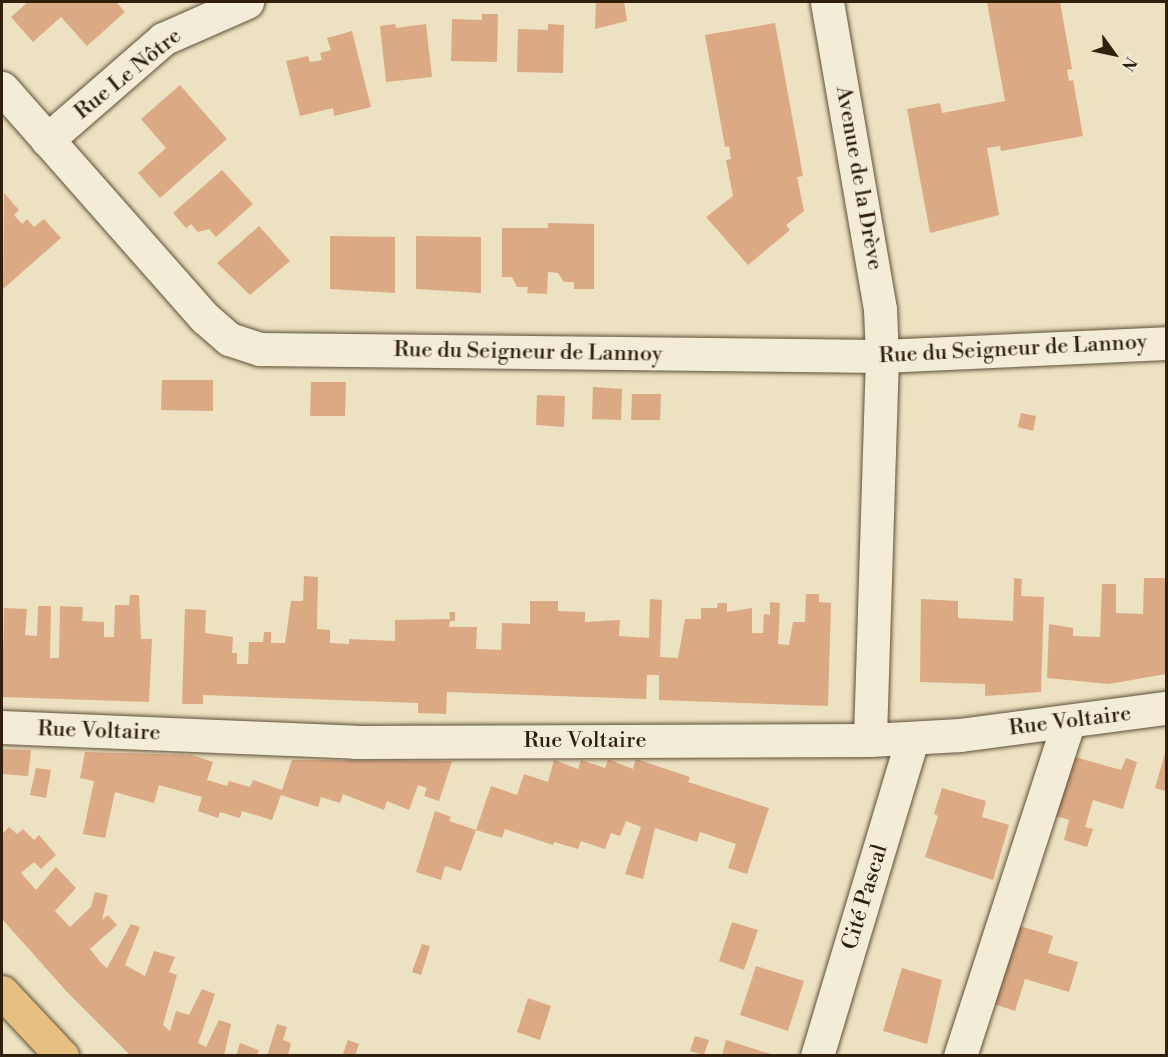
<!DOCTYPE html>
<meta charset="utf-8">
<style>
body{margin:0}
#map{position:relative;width:1168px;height:1057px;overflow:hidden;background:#ece1c1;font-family:"Libre Bodoni",serif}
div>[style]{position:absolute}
.building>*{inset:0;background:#dca985}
.roads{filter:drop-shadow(0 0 2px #5f5038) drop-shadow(0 0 2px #5f5038)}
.minor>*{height:33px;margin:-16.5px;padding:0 16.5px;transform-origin:16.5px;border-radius:16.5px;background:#f3ecd7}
.major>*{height:33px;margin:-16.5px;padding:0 16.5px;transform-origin:16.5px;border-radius:16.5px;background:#e6c080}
span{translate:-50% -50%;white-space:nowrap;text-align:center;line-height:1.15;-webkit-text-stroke:5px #f3ecd7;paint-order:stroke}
.street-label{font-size:22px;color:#301f0b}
.frame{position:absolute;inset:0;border:3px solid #301f0b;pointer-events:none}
.north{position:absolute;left:1084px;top:24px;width:60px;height:60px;-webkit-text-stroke:4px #f3ecd7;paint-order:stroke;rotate:123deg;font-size:16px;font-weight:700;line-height:24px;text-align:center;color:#301f0b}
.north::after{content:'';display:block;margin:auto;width:21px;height:27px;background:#301f0b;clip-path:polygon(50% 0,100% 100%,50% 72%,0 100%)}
</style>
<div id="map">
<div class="building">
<div style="clip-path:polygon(28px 2px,116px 2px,125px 12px,87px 46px,61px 17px,33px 42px,11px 17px)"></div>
<div style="clip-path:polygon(596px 2px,624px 2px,627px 21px,595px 29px)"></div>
<div style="clip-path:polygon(987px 2px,1060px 2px,1072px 69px,1067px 70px,1069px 81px,1073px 80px,1083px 136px,1001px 151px,1000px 146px,987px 148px,999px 215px,930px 233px,907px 109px,940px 103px,942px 113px,1005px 101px)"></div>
<div style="clip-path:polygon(482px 14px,498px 14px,497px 62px,451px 61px,452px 19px,482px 20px)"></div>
<div style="clip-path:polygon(775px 23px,803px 176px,797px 177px,804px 211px,786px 225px,790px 230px,748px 265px,706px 217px,733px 196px,726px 160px,731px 159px,729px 146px,725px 147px,705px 35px)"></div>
<div style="clip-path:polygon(395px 24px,396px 28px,426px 24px,432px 77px,386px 82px,380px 26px)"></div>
<div style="clip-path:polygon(548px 24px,564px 25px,563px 73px,517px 72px,518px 29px,548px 30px)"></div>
<div style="clip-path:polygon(352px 31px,371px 107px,334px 116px,333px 108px,300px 116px,286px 61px,308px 56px,310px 62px,322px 60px,320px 53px,331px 50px,327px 38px)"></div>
<div style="clip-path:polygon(180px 85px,227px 139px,160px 198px,138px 173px,166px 148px,141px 119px)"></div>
<div style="clip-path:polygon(222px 170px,253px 204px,216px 237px,209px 229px,198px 232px,191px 224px,186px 228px,173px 213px)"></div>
<div style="clip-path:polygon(4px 193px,19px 210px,14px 215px,22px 224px,27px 219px,34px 227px,44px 219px,61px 238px,3px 289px)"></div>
<div style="clip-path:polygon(548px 223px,594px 224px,594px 289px,574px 289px,574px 282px,564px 282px,558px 273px,548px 272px,547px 294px,527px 293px,528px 287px,517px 287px,512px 277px,502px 277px,502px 228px,548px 228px)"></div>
<div style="clip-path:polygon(259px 226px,290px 261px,250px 295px,217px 263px)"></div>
<div style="clip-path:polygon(330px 236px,395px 237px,395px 293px,330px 289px)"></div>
<div style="clip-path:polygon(416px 236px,481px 237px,481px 293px,416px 289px)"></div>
<div style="clip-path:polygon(162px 380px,213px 380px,213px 411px,161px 410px)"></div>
<div style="clip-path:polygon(311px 382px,346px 382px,345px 416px,310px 416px)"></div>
<div style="clip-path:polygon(593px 387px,622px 389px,621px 420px,592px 419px)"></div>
<div style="clip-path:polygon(632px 394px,661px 394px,660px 420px,631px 420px)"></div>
<div style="clip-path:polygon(537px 395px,565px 396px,564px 427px,536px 425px)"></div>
<div style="clip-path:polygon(1021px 413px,1036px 416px,1033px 431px,1018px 427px)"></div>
<div style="clip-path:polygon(304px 576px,318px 577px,317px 629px,330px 630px,330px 643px,349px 644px,349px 639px,395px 641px,395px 620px,450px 619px,449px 612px,455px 612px,455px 621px,450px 621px,449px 627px,477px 627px,476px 649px,501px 650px,502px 623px,530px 624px,530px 601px,558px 601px,558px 611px,585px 612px,585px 622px,620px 620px,619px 636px,649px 638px,650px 599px,662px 600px,660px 657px,678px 658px,685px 619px,701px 619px,701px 608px,717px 608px,718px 603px,727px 603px,727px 612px,752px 608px,752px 633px,763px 633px,764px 614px,770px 615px,770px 602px,780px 603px,778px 644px,789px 645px,793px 622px,805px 622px,806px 594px,819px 594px,819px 602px,831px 603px,828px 706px,659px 700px,659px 675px,647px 675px,646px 699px,447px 692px,446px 714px,418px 713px,418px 703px,203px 695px,203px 704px,182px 704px,185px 609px,206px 610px,205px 633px,233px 637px,232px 653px,237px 653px,237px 664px,248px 664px,249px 642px,263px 642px,264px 632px,271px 632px,271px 643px,285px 643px,291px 601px,303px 601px)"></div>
<div style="clip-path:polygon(1014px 578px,1022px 579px,1021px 596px,1044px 597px,1041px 692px,985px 696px,985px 684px,920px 682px,921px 599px,958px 601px,958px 618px,1013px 621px)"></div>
<div style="clip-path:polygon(1144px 578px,1166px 578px,1166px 674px,1109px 684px,1047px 678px,1049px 624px,1073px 628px,1073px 636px,1100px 637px,1102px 584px,1116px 584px,1116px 613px,1143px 614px)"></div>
<div style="clip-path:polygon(130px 595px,139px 595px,141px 639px,152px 639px,149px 702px,2px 697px,4px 608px,27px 609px,25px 635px,37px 636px,38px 606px,51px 606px,50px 658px,59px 658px,60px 606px,83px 607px,82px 621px,104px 622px,104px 637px,114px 637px,115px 605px,129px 605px)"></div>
<div style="clip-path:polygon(2px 749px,31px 750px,28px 776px,2px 774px)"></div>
<div style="clip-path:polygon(1166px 750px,1166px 791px,1155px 788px)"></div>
<div style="clip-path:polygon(85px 752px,192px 755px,213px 762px,207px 780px,227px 786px,229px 781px,250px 787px,253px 780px,282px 790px,292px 760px,452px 761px,439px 801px,424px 796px,427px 788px,418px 785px,409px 810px,387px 801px,384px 810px,343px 794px,340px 803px,321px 797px,318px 807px,281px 795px,272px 820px,242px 811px,240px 818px,220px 812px,218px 818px,198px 811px,202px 797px,159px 785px,154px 803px,115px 792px,105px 838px,83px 834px,94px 781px,80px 778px)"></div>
<div style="clip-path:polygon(1068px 755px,1121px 770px,1126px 758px,1137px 762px,1123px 809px,1093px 800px,1085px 827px,1093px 829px,1087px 847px,1064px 840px,1069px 820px,1050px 814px)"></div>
<div style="clip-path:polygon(608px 759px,633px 769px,636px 759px,690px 777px,688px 782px,769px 808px,747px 874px,728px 868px,736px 844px,700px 832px,697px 842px,655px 828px,643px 879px,625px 874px,641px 827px,626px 821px,620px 836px,611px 833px,605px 849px,581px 841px,578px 849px,554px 842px,553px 845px,505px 829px,502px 838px,476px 830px,491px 786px,517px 795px,524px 774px,548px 782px,554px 760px,578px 769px,581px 760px,605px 768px)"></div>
<div style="clip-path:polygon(36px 768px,51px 770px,46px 798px,30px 795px)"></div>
<div style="clip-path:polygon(942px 788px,986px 801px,982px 817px,1009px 825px,993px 880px,925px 857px,938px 816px,934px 814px)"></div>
<div style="clip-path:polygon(435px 811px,451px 817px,449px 821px,476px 830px,461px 871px,445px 866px,441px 880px,416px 872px)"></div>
<div style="clip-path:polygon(9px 827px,17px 834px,23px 829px,34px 840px,39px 835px,56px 855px,41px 869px,34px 862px,21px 873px,36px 890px,56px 867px,76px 888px,55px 911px,70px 927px,91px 907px,95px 892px,108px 895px,102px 920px,108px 915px,117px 925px,90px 949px,101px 963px,107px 968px,131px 924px,140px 927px,125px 965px,145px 976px,154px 951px,175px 957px,169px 972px,177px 975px,163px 1025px,170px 1031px,176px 1011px,189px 1015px,202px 989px,215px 994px,198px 1043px,206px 1047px,219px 1020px,231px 1024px,224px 1056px,131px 1056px,68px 993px,2px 919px,2px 834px)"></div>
<div style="clip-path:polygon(732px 922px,758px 930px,744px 970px,719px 961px)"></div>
<div style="clip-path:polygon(1017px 925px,1053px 936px,1048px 953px,1078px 962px,1069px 992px,1025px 979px,1015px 1011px,994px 1004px)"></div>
<div style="clip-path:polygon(422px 944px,430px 946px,421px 975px,412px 972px)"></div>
<div style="clip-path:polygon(756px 966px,804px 981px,788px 1031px,740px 1015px)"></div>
<div style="clip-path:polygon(902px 968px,942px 980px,927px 1044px,883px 1031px)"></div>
<div style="clip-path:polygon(528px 998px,551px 1006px,540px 1040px,517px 1032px)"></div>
<div style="clip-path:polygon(277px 1024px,287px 1027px,283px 1040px,291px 1043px,288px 1056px,267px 1056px)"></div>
<div style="clip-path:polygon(695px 1036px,709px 1040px,704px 1055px,690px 1051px)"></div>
<div style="clip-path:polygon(348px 1040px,359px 1044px,355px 1056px,343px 1054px)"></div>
<div style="clip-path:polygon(726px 1040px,774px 1055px,774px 1056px,722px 1056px)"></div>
<div style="clip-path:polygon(240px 1043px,259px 1050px,257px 1056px,236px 1056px)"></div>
</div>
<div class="roads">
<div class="minor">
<div style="left:827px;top:2px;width:312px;rotate:80.2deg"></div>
<div style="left:880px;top:309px;width:47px;rotate:87.6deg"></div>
<div style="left:882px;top:356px;width:384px;rotate:91.8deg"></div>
<div style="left:2px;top:88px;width:307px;rotate:48.6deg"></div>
<div style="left:205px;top:318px;width:32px;rotate:41deg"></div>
<div style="left:229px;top:339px;width:33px;rotate:18deg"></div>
<div style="left:260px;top:349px;width:622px;rotate:0.64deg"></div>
<div style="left:882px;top:356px;width:284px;rotate:-2.6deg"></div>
<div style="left:47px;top:140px;width:154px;rotate:-41deg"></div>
<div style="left:163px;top:39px;width:92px;rotate:-23.8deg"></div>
<div style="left:2px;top:727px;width:354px;rotate:2.4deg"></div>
<div style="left:356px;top:742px;width:514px;rotate:-0.22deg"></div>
<div style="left:870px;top:740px;width:90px;rotate:-3.2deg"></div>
<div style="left:960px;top:735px;width:208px;rotate:-7.5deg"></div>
<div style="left:817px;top:1056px;width:331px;rotate:-73.3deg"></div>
<div style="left:960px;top:1056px;width:350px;rotate:-72deg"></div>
</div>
<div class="major">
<div style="left:2px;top:992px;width:88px;rotate:46.8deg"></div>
</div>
</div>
<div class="street-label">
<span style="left:128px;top:74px;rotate:-39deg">Rue Le Nôtre</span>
<span style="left:859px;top:178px;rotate:80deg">Avenue de la Drève</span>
<span style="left:1013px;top:349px;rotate:-3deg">Rue du Seigneur de Lannoy</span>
<span style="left:528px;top:352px;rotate:1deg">Rue du Seigneur de Lannoy</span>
<span style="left:1070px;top:721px;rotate:-7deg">Rue Voltaire</span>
<span style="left:99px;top:731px;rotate:2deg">Rue Voltaire</span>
<span style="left:585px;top:741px">Rue Voltaire</span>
<span style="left:865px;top:897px;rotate:-73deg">Cité Pascal</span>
</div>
<div class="frame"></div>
<div class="north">N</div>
</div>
